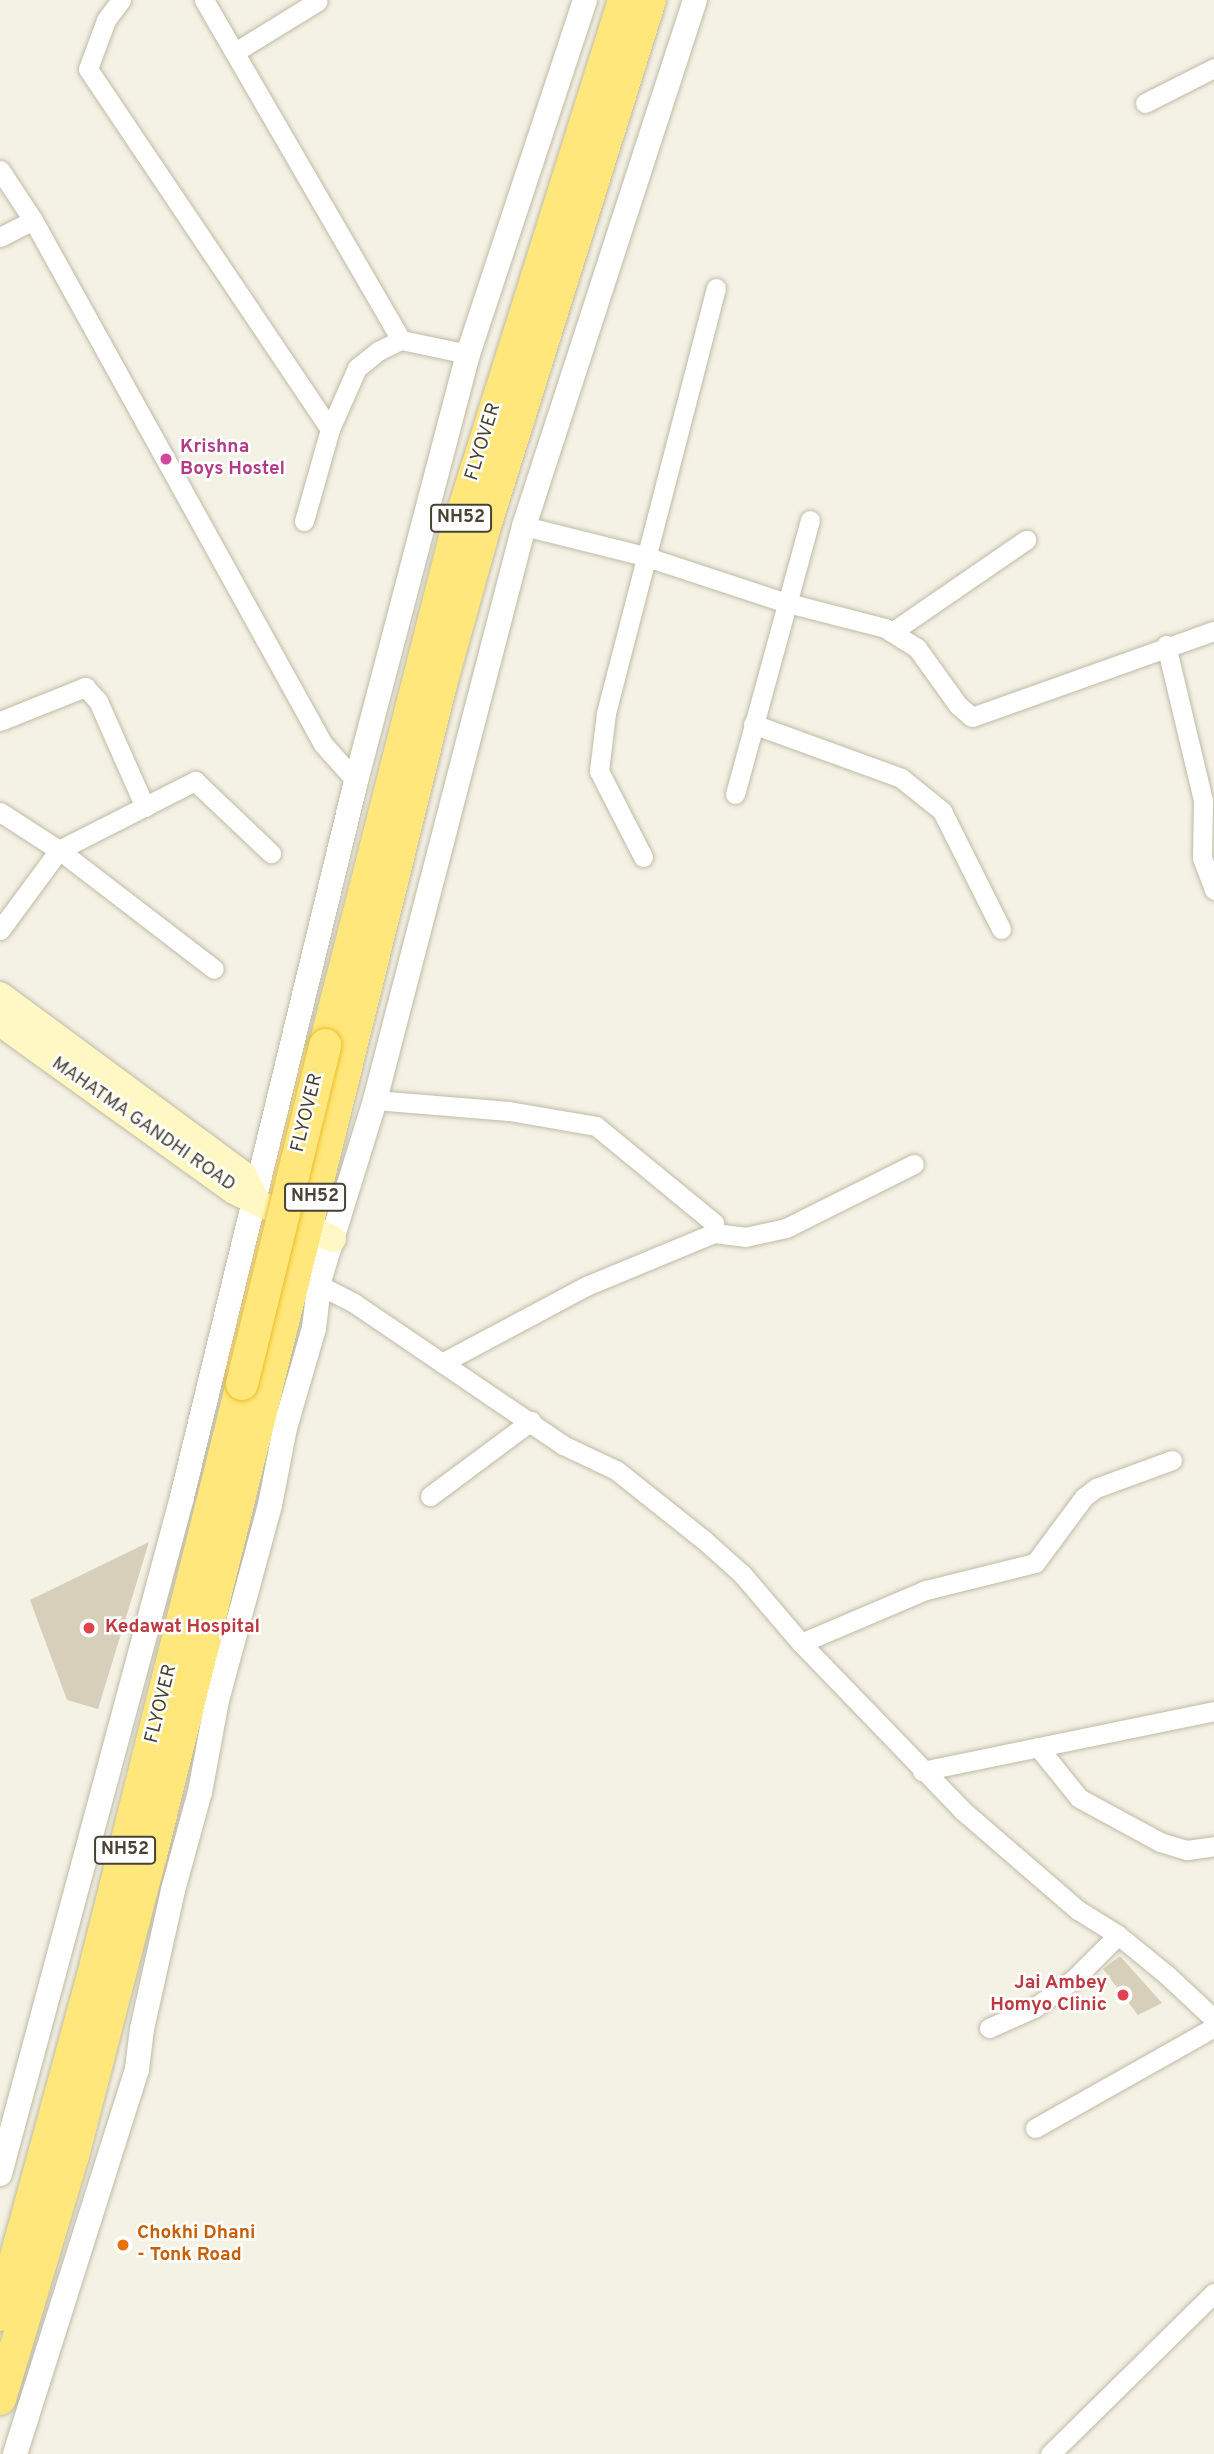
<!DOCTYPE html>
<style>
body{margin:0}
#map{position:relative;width:1214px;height:2454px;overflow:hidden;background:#f4f1e5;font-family:Overpass,sans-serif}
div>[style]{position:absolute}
.building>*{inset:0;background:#d7cfb9}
.roads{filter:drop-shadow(0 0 2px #c0bba6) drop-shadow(0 0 2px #c0bba6)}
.minor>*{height:19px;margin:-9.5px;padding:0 9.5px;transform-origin:9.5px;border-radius:9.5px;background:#fff}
.tertiary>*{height:24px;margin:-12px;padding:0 12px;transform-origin:12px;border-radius:12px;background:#fff}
.secondary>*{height:26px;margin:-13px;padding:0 13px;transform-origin:13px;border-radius:13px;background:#fff8c4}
.trunk>*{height:32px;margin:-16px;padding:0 16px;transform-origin:16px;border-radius:16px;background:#ffe77c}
.bridges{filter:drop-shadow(0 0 2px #ecbd27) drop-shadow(0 0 2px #ecbd27)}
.trunk-bridge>*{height:32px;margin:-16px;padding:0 16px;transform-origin:16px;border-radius:16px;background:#ffe77c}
.dots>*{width:19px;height:19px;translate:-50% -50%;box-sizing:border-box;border:4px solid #fff;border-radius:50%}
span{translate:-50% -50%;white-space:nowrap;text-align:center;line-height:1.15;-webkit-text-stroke:5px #fff;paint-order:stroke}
.shield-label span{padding:2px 5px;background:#fff;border:2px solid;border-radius:5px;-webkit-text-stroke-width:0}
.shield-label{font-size:18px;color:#474234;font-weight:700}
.street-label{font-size:19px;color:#474234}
.hotel-label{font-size:19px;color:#b23c85;font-weight:700}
.left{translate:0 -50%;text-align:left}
.health-label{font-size:19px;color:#be3a42;font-weight:700}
.right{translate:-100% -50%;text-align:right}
.food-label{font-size:19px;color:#c56008;font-weight:700}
</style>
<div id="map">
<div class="building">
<div style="clip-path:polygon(149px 1542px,98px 1709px,67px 1700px,30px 1600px)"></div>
<div style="clip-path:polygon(1120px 1956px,1162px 2003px,1138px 2015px,1103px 1969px)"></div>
</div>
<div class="roads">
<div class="minor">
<div style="left:121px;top:0;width:25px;rotate:127deg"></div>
<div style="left:106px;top:20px;width:52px;rotate:110.2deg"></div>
<div style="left:88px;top:69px;width:434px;rotate:56.1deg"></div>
<div style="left:330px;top:429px;width:67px;rotate:-66.1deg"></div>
<div style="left:357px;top:368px;width:27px;rotate:-39deg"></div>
<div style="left:378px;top:351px;width:25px;rotate:-26deg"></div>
<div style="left:401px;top:340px;width:68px;rotate:11.8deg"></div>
<div style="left:204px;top:0;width:393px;rotate:59.9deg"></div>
<div style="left:235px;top:52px;width:97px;rotate:-31.6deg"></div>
<div style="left:1145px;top:103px;width:77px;rotate:-26.9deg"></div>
<div style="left:0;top:170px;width:60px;rotate:56.6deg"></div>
<div style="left:33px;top:220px;width:599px;rotate:61.04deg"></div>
<div style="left:323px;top:744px;width:50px;rotate:48.3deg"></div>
<div style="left:0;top:237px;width:37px;rotate:-27deg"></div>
<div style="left:304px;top:521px;width:96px;rotate:-74.2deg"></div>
<div style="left:524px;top:526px;width:124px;rotate:14deg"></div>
<div style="left:644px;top:556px;width:147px;rotate:18.2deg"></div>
<div style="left:784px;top:602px;width:104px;rotate:14.4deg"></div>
<div style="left:885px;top:628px;width:38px;rotate:32deg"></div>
<div style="left:917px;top:648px;width:70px;rotate:54.3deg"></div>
<div style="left:958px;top:705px;width:18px;rotate:41deg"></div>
<div style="left:972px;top:717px;width:257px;rotate:-19.6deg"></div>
<div style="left:892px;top:632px;width:163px;rotate:-34.5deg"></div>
<div style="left:1166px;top:645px;width:159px;rotate:76.6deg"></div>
<div style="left:1203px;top:800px;width:58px;rotate:91deg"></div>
<div style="left:1202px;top:858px;width:34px;rotate:69deg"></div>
<div style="left:0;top:721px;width:92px;rotate:-21.8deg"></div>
<div style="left:85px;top:687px;width:19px;rotate:47deg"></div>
<div style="left:98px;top:701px;width:116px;rotate:66.1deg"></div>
<div style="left:753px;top:724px;width:158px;rotate:20deg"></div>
<div style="left:901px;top:778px;width:53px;rotate:38.8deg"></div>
<div style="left:942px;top:811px;width:132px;rotate:63.4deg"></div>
<div style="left:735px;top:794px;width:284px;rotate:-74.7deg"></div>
<div style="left:0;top:812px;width:70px;rotate:32.8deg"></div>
<div style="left:59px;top:850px;width:195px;rotate:37.5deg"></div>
<div style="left:643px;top:857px;width:97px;rotate:-117.1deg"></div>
<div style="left:599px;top:771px;width:58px;rotate:-83.1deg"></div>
<div style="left:606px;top:713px;width:439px;rotate:-75.5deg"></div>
<div style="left:0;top:930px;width:99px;rotate:-53.6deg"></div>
<div style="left:59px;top:850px;width:153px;rotate:-26.9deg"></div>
<div style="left:195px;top:781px;width:105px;rotate:43.5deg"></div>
<div style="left:375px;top:1100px;width:134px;rotate:4.7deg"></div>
<div style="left:509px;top:1111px;width:88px;rotate:9.8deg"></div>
<div style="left:596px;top:1126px;width:153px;rotate:39.4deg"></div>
<div style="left:714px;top:1223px;width:10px;rotate:90deg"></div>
<div style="left:714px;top:1233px;width:139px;rotate:157.5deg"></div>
<div style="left:586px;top:1286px;width:163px;rotate:151.9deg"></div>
<div style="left:714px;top:1233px;width:31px;rotate:7deg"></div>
<div style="left:745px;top:1237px;width:42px;rotate:-12.4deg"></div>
<div style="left:786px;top:1228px;width:143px;rotate:-26.6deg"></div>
<div style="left:319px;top:1285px;width:39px;rotate:27deg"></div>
<div style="left:354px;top:1303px;width:253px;rotate:34.2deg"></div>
<div style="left:563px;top:1445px;width:59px;rotate:25.3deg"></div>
<div style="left:616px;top:1470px;width:112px;rotate:38.5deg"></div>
<div style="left:704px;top:1540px;width:51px;rotate:41.8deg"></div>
<div style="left:742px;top:1574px;width:91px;rotate:49.5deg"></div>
<div style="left:801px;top:1643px;width:232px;rotate:46deg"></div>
<div style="left:962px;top:1810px;width:153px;rotate:40.8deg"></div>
<div style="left:1078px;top:1910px;width:47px;rotate:32deg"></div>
<div style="left:1118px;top:1935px;width:63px;rotate:39.2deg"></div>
<div style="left:1167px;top:1975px;width:64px;rotate:43.1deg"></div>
<div style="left:430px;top:1496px;width:126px;rotate:-36.6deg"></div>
<div style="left:801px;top:1643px;width:136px;rotate:-23deg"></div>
<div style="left:926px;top:1590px;width:112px;rotate:-13.9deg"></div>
<div style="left:1035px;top:1563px;width:82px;rotate:-53.4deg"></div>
<div style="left:1084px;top:1497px;width:15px;rotate:-37deg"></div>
<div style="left:1096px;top:1488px;width:81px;rotate:-20.2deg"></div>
<div style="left:1038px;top:1747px;width:65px;rotate:51.2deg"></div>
<div style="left:1079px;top:1798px;width:92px;rotate:28.5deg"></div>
<div style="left:1160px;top:1842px;width:28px;rotate:17deg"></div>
<div style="left:1187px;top:1850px;width:27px;rotate:-8deg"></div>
<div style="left:922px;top:1771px;width:298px;rotate:-11.6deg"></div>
<div style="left:989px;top:2028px;width:49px;rotate:-24deg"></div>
<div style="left:1034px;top:2008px;width:49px;rotate:-35.9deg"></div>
<div style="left:1074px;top:1979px;width:62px;rotate:-45deg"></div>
<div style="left:1035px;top:2128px;width:206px;rotate:-29.4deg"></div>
<div style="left:1050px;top:2454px;width:230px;rotate:-44.5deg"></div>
</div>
<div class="tertiary">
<div style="left:0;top:2174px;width:701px;rotate:-74.95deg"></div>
<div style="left:182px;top:1497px;width:737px;rotate:-76.34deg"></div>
<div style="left:356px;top:781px;width:441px;rotate:-75.3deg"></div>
<div style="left:468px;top:354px;width:373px;rotate:-71.7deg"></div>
<div style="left:15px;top:2454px;width:404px;rotate:-72.4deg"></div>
<div style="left:137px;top:2069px;width:40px;rotate:-82.9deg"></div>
<div style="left:142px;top:2029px;width:142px;rotate:-77.4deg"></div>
<div style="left:173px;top:1890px;width:102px;rotate:-74.6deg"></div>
<div style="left:200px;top:1792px;width:94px;rotate:-79.5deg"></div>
<div style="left:217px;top:1700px;width:202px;rotate:-74.8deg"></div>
<div style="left:270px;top:1505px;width:78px;rotate:-79deg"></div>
<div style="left:285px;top:1428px;width:104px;rotate:-73.8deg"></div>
<div style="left:314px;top:1328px;width:50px;rotate:-83.2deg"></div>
<div style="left:320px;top:1278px;width:186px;rotate:-72.8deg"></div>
<div style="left:375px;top:1100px;width:593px;rotate:-75.45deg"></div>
<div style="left:524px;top:526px;width:553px;rotate:-71.99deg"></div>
</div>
<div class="secondary">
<div style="left:0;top:995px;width:302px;rotate:36.4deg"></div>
<div style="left:243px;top:1174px;width:30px;rotate:63deg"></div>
<div style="left:0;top:1023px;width:288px;rotate:35.7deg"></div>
<div style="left:234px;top:1191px;width:110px;rotate:25.9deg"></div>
</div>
<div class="trunk">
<div style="left:325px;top:1045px;width:524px;rotate:-75.65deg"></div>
<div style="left:455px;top:537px;width:563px;rotate:-72.53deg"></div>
<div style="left:0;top:2315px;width:365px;rotate:-74.7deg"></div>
<div style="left:96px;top:1963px;width:597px;rotate:-75.85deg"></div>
<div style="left:0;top:2399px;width:254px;rotate:-73.3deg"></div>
<div style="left:73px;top:2156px;width:311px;rotate:-75.5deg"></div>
<div style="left:151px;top:1855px;width:1206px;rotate:-76.09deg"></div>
<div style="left:441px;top:684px;width:167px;rotate:-74.4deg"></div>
<div style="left:486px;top:523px;width:548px;rotate:-72.59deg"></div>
</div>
</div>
<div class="bridges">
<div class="trunk-bridge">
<div style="left:242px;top:1384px;width:349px;rotate:-76.2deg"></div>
</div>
</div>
<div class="dots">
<div style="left:166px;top:459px;background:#d1479c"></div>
<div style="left:89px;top:1628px;background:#e0444e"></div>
<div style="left:1123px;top:1995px;background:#e0444e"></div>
<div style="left:123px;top:2245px;background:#e8710a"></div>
</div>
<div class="shield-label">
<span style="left:461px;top:518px">NH52</span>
<span style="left:315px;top:1197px">NH52</span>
<span style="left:125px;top:1850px">NH52</span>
</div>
<div class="street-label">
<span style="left:484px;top:442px;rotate:-73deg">FLYOVER</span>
<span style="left:308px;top:1113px;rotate:-76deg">FLYOVER</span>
<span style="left:143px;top:1125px;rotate:35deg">MAHATMA GANDHI ROAD</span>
<span style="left:162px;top:1704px;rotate:-76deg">FLYOVER</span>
</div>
<div class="hotel-label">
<span class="left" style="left:180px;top:459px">Krishna<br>Boys Hostel</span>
</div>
<div class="health-label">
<span class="left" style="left:105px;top:1628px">Kedawat Hospital</span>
<span class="right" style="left:1107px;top:1995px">Jai Ambey<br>Homyo Clinic</span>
</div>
<div class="food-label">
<span class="left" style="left:137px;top:2245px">Chokhi Dhani<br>- Tonk Road</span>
</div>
</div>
